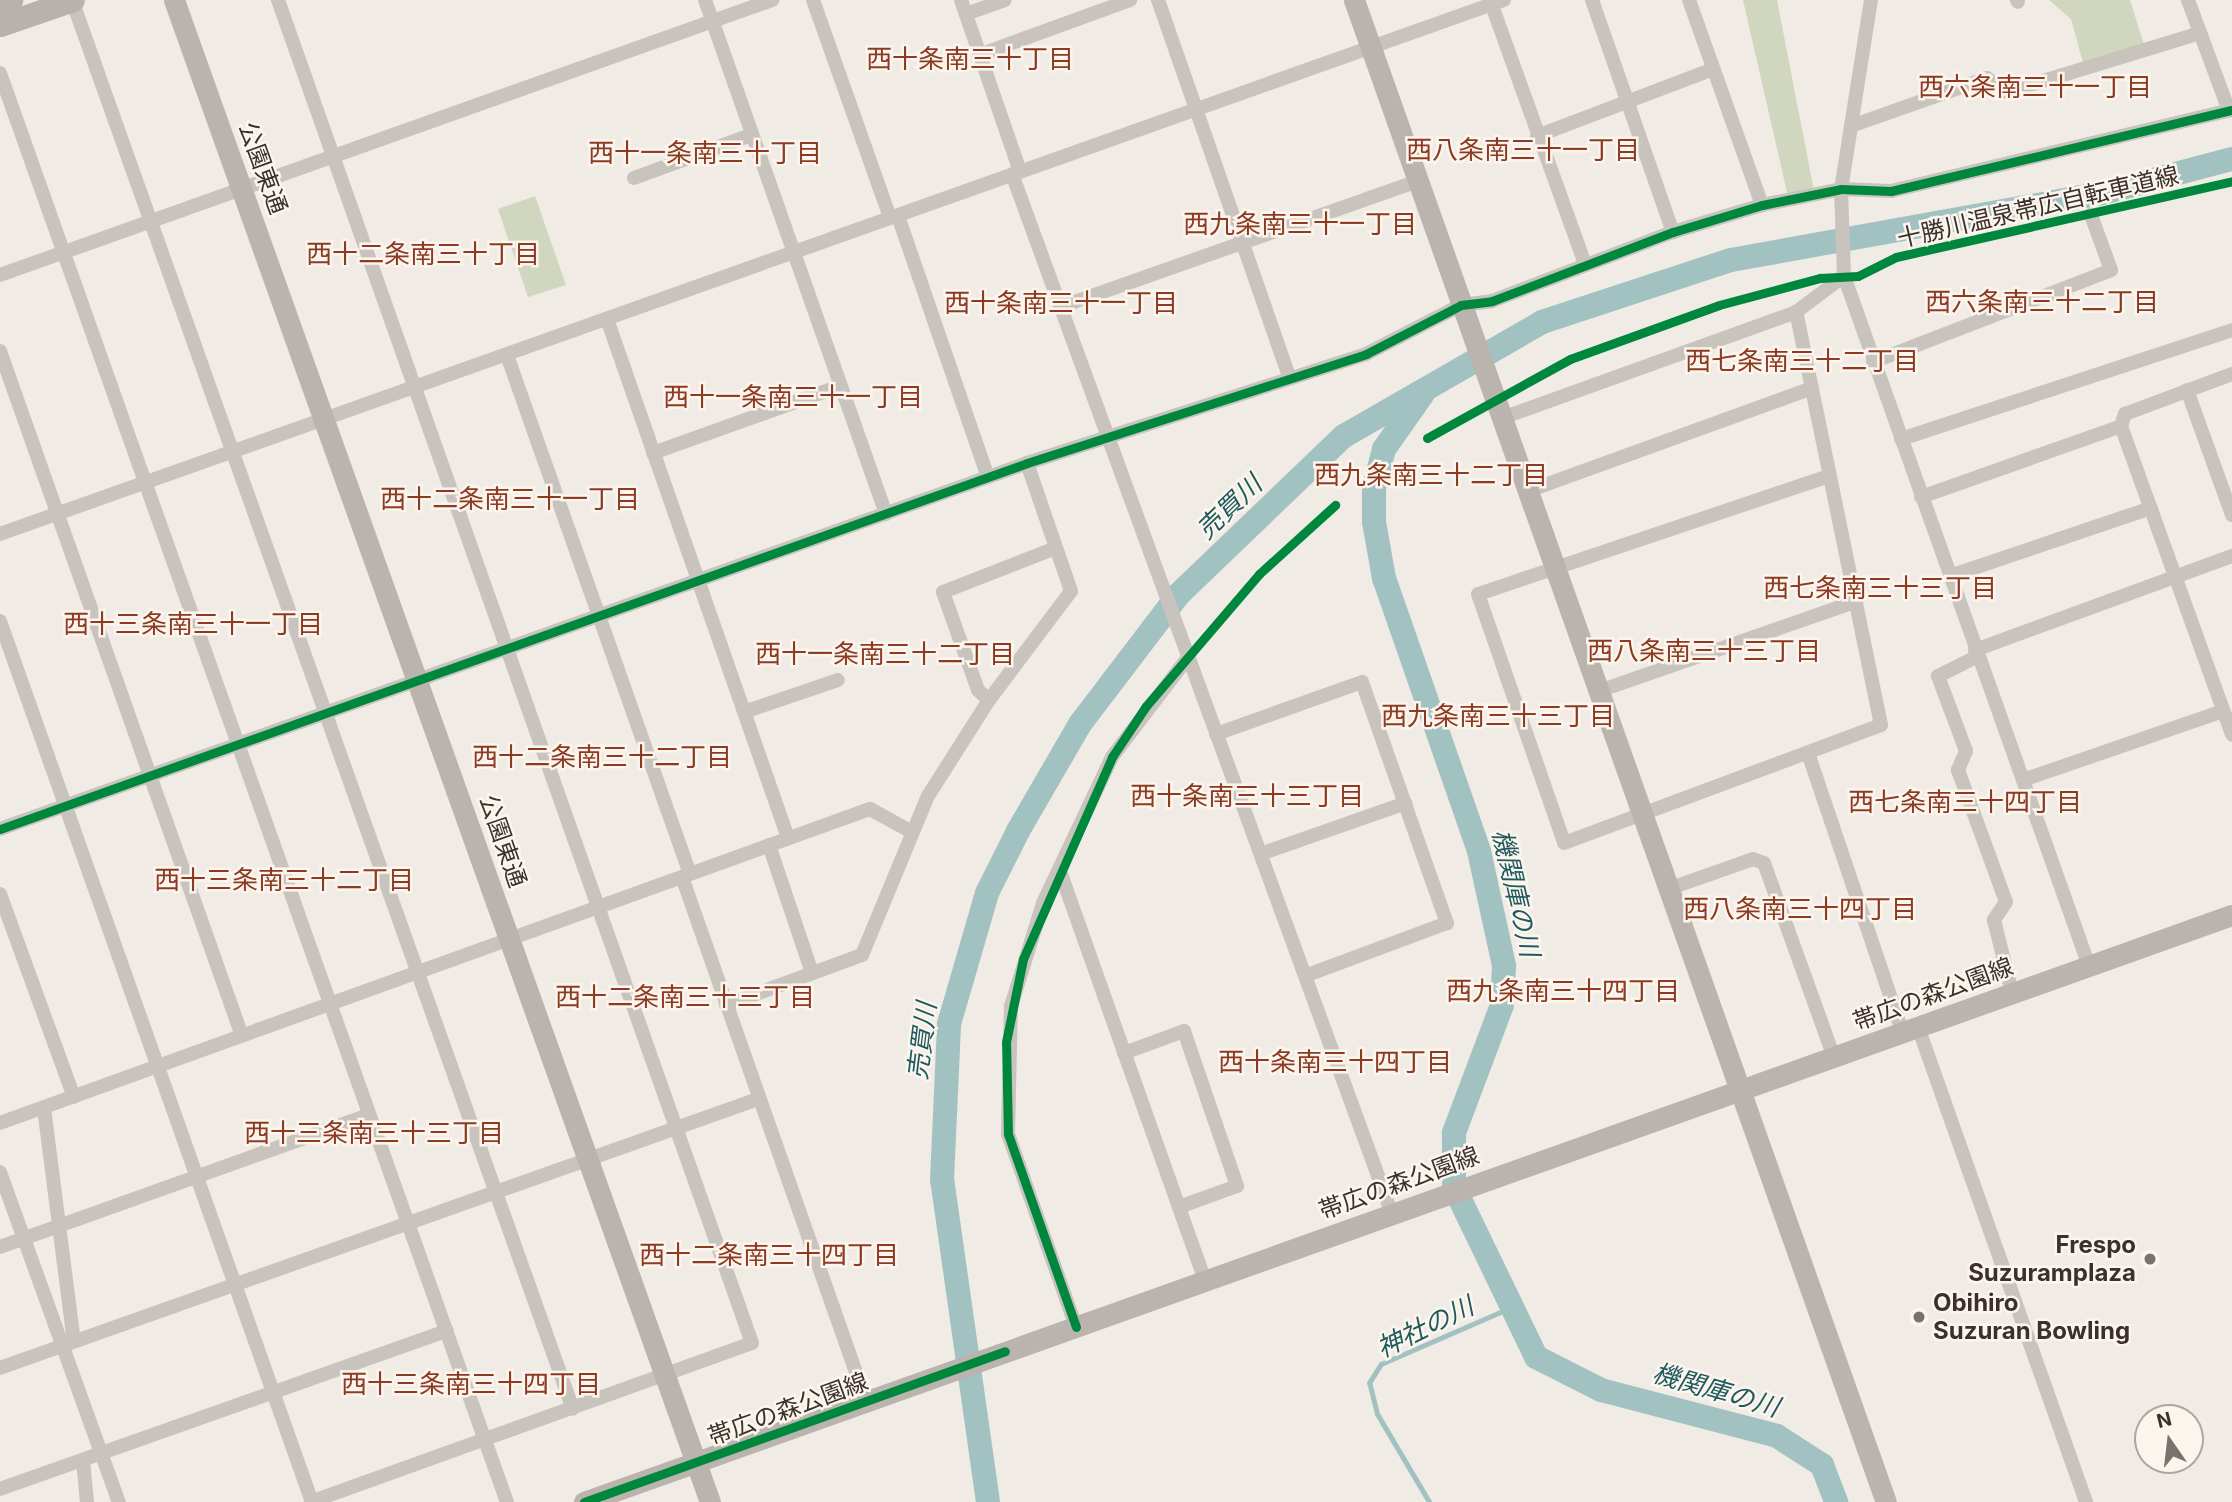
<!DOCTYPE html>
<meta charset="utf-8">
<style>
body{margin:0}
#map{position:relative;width:2232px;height:1502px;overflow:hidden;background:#f0ebe5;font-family:Inter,"Noto Sans JP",sans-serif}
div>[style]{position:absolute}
.green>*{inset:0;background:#d1d6bf}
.stream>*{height:4.5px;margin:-2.25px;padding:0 2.25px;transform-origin:2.25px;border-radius:2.25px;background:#a1c2c1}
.river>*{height:24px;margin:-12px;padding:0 12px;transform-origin:12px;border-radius:12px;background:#a1c2c1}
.street>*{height:14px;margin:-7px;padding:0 7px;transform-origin:7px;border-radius:7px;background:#c9c3be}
.secondary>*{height:21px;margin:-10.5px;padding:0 10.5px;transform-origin:10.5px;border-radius:10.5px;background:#bab3ae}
.primary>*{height:23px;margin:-11.5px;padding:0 11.5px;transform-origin:11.5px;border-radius:11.5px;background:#b8b1ad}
.cycleway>*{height:9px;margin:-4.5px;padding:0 4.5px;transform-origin:4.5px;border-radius:4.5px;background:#00873e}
.dots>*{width:19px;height:19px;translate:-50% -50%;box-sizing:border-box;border:4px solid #fbf5ee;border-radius:50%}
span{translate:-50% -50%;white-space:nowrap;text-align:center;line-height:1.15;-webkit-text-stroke:5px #fbf5ee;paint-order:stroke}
.street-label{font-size:24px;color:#3b302b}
.poi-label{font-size:24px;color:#3b302b;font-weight:700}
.right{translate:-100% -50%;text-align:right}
.left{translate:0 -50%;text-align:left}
.neighbourhood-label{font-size:26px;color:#8c3b22}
.water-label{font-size:26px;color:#1f5a5e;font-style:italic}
.north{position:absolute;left:2134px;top:1404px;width:70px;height:70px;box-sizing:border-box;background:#fbf5ee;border:2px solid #aea6a0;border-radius:50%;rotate:346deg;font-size:19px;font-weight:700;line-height:28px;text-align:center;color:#3b302b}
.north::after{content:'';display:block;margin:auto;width:24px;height:32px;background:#7a716c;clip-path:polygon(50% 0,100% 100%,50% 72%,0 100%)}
</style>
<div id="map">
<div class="green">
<div style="clip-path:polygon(1743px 0,1777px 0,1815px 196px,1789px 201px)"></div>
<div style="clip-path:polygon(2049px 0,2130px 0,2144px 45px,2083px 63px,2071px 19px)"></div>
<div style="clip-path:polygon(535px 196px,566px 285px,528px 297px,498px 209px)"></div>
</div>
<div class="stream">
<div style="left:1429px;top:1502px;width:102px;rotate:-120.6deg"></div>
<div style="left:1377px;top:1414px;width:32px;rotate:-104deg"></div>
<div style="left:1369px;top:1383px;width:22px;rotate:-58deg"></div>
<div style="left:1381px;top:1364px;width:141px;rotate:-23.5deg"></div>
</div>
<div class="river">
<div style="left:1422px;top:395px;width:66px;rotate:125.1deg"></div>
<div style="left:1384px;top:449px;width:40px;rotate:104.4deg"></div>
<div style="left:1374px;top:488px;width:34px;rotate:90deg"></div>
<div style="left:1374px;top:522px;width:57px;rotate:79.9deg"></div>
<div style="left:1384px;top:578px;width:289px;rotate:70.8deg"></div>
<div style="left:1479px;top:851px;width:118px;rotate:77.7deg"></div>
<div style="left:1504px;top:966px;width:39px;rotate:93deg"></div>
<div style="left:1502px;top:1005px;width:137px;rotate:110.6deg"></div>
<div style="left:1454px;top:1133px;width:54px;rotate:90deg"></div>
<div style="left:1454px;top:1187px;width:189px;rotate:64.2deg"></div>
<div style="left:1536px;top:1357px;width:73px;rotate:26.9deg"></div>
<div style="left:1601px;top:1390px;width:182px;rotate:14.6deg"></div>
<div style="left:1777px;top:1436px;width:54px;rotate:32.8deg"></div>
<div style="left:1822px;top:1465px;width:40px;rotate:69deg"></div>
<div style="left:988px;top:1502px;width:325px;rotate:-98.1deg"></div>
<div style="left:942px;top:1180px;width:156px;rotate:-87.4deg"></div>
<div style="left:949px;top:1024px;width:136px;rotate:-73.8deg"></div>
<div style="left:987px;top:893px;width:69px;rotate:-63.4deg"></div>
<div style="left:1018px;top:831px;width:124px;rotate:-59.9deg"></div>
<div style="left:1080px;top:724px;width:163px;rotate:-52.7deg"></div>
<div style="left:1179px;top:594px;width:228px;rotate:-43.8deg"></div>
<div style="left:1344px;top:436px;width:228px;rotate:-29.9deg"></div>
<div style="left:1542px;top:322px;width:199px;rotate:-18.2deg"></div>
<div style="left:1731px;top:260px;width:378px;rotate:-10.2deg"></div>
<div style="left:2103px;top:193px;width:133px;rotate:-14.8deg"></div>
</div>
<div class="street">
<div style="left:72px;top:0;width:1495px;rotate:70.43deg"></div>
<div style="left:278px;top:0;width:1424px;rotate:70.56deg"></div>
<div style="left:752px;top:1343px;width:469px;rotate:160.2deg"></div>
<div style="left:705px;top:0;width:545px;rotate:70.6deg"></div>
<div style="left:813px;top:0;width:231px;rotate:70.5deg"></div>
<div style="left:961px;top:0;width:181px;rotate:71deg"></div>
<div style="left:1158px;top:0;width:400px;rotate:70.8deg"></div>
<div style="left:1490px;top:0;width:277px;rotate:70.2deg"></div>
<div style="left:1592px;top:0;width:246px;rotate:70.8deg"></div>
<div style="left:1689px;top:0;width:218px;rotate:70.4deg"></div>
<div style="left:1871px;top:0;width:191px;rotate:99deg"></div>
<div style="left:1841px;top:189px;width:87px;rotate:88deg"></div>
<div style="left:1844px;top:276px;width:732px;rotate:70.45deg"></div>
<div style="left:2017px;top:0;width:2px;rotate:63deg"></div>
<div style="left:2188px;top:0;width:118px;rotate:69.7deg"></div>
<div style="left:966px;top:14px;width:41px;rotate:-19.7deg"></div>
<div style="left:979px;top:55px;width:161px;rotate:-20deg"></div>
<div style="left:0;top:73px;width:1516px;rotate:70.47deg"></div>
<div style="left:1851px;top:126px;width:144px;rotate:-19.4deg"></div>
<div style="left:1987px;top:78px;width:24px;rotate:35deg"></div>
<div style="left:2007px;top:92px;width:202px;rotate:-17deg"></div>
<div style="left:1537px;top:136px;width:188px;rotate:-20.8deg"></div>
<div style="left:1012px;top:174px;width:1107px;rotate:69.93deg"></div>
<div style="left:634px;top:178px;width:125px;rotate:-20.2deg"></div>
<div style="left:898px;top:216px;width:276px;rotate:71deg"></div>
<div style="left:0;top:275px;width:820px;rotate:-19.61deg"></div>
<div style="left:1060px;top:307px;width:379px;rotate:-19.4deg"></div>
<div style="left:607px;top:319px;width:550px;rotate:70.77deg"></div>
<div style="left:0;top:351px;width:726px;rotate:70.54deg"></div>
<div style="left:507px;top:355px;width:550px;rotate:70.58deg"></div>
<div style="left:1873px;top:362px;width:255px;rotate:-21.1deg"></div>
<div style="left:2111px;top:270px;width:59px;rotate:-110deg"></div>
<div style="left:2187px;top:390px;width:133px;rotate:70.2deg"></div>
<div style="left:1502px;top:418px;width:313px;rotate:-19.8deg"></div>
<div style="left:2121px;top:426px;width:13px;rotate:-72deg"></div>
<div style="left:2125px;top:414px;width:114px;rotate:-20.5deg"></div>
<div style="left:1901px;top:439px;width:348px;rotate:-18.2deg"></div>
<div style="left:653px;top:453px;width:199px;rotate:-19.7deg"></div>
<div style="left:1829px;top:476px;width:370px;rotate:161.4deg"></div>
<div style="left:1478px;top:594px;width:263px;rotate:70.9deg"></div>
<div style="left:1564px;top:843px;width:338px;rotate:-20.4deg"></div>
<div style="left:1881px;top:725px;width:422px;rotate:-101.6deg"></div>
<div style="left:1796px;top:312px;width:60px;rotate:-36.9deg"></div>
<div style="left:1528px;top:491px;width:302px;rotate:-19.9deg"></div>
<div style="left:1921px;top:497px;width:212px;rotate:-19.5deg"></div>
<div style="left:2121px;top:426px;width:328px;rotate:70.2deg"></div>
<div style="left:0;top:534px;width:1596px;rotate:-19.55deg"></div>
<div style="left:1950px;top:576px;width:212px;rotate:-18.7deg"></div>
<div style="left:0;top:621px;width:935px;rotate:70.5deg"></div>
<div style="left:1975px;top:650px;width:274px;rotate:-20.1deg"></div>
<div style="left:1978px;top:656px;width:45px;rotate:153.4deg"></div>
<div style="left:1938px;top:676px;width:80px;rotate:69.5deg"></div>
<div style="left:1966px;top:751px;width:21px;rotate:113deg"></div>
<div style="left:1958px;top:770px;width:140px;rotate:70deg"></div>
<div style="left:2006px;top:902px;width:22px;rotate:124deg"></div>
<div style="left:1994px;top:920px;width:75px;rotate:76.1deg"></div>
<div style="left:1599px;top:691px;width:270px;rotate:-19.2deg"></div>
<div style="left:989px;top:700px;width:15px;rotate:-138deg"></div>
<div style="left:978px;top:690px;width:104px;rotate:-109.7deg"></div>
<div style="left:943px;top:592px;width:121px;rotate:-21.3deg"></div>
<div style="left:744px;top:712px;width:99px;rotate:-18.8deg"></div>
<div style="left:1216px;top:734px;width:155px;rotate:-19.6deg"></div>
<div style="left:1362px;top:682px;width:256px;rotate:70.6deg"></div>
<div style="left:1447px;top:923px;width:149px;rotate:159.6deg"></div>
<div style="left:1808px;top:753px;width:296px;rotate:71.3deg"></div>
<div style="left:2023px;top:780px;width:212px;rotate:-19deg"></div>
<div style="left:0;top:829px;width:1090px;rotate:-19.61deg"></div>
<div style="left:1027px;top:463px;width:356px;rotate:-17.8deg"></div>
<div style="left:1366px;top:354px;width:107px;rotate:-27.3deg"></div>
<div style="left:1461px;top:305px;width:31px;rotate:-7deg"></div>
<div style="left:1492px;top:301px;width:194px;rotate:-20.9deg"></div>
<div style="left:1673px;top:232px;width:93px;rotate:-16.9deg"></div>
<div style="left:1762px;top:205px;width:81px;rotate:-11.4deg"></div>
<div style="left:1841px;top:189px;width:50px;rotate:2.3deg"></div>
<div style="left:1891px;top:191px;width:350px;rotate:-13.4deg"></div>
<div style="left:769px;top:845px;width:135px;rotate:71.4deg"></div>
<div style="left:1263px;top:853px;width:151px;rotate:-19.3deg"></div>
<div style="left:1061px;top:874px;width:431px;rotate:70.5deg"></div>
<div style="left:682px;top:877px;width:555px;rotate:70.65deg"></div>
<div style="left:1668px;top:889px;width:90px;rotate:-19.4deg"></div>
<div style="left:1753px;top:859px;width:12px;rotate:20deg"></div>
<div style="left:1764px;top:863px;width:206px;rotate:70.2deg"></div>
<div style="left:0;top:894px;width:216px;rotate:70deg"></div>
<div style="left:726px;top:1005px;width:145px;rotate:-20.2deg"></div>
<div style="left:862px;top:955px;width:172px;rotate:-67.5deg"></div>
<div style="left:928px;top:796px;width:114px;rotate:-57.6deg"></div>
<div style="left:989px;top:700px;width:136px;rotate:-53deg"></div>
<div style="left:1071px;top:591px;width:135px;rotate:-109deg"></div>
<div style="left:1918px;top:1027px;width:504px;rotate:70.52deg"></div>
<div style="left:1124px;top:1053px;width:64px;rotate:-20.1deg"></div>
<div style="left:1184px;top:1031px;width:164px;rotate:71.1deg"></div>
<div style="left:1237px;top:1186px;width:62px;rotate:160.1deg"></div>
<div style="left:44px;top:1108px;width:235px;rotate:82.7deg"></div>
<div style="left:0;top:1123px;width:925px;rotate:-19.85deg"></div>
<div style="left:870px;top:809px;width:46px;rotate:28.8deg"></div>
<div style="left:0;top:1172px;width:351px;rotate:70.2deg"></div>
<div style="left:0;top:1247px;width:392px;rotate:-19.7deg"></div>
<div style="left:1076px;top:1327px;width:205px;rotate:-109.4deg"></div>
<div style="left:1008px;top:1134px;width:128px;rotate:-88.7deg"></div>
<div style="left:1011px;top:1006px;width:108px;rotate:-72.7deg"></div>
<div style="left:1043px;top:903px;width:161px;rotate:-64.7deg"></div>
<div style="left:1112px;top:757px;width:122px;rotate:-52.7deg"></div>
<div style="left:0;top:1368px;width:804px;rotate:-19.54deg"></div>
<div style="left:83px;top:1460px;width:42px;rotate:84.6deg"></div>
<div style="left:0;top:1489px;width:474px;rotate:-19.5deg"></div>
</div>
<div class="secondary">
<div style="left:174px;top:0;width:1595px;rotate:70.36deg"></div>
<div style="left:1354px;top:0;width:1593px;rotate:70.5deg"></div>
<div style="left:584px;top:1502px;width:1749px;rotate:-19.61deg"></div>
</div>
<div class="primary">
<div style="left:0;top:4px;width:12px;rotate:-20deg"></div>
<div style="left:0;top:25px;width:77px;rotate:-18.9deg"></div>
</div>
<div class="cycleway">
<div style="left:1427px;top:438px;width:163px;rotate:-28.9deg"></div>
<div style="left:1570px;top:359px;width:158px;rotate:-19.9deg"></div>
<div style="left:1719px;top:305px;width:105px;rotate:-15deg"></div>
<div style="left:1820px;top:278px;width:38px;rotate:-3deg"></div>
<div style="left:1858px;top:276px;width:42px;rotate:-26.6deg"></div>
<div style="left:1896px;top:257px;width:344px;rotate:-12.7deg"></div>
<div style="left:0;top:829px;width:1090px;rotate:-19.61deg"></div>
<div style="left:1027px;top:463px;width:356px;rotate:-17.8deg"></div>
<div style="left:1366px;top:354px;width:107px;rotate:-27.3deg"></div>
<div style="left:1461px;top:305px;width:31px;rotate:-7deg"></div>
<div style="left:1492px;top:301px;width:194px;rotate:-20.9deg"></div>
<div style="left:1673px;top:232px;width:93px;rotate:-16.9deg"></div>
<div style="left:1762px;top:205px;width:81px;rotate:-11.4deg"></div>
<div style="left:1841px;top:189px;width:50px;rotate:2.3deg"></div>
<div style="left:1891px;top:191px;width:350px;rotate:-13.4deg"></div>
<div style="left:1076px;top:1327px;width:205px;rotate:-109.4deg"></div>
<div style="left:1008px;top:1134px;width:92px;rotate:-91.2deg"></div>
<div style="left:1006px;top:1042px;width:85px;rotate:-78.4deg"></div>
<div style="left:1023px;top:959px;width:221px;rotate:-66.2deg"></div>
<div style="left:1112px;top:757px;width:61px;rotate:-56.3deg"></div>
<div style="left:1146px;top:706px;width:174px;rotate:-49.4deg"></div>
<div style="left:1259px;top:574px;width:103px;rotate:-42.2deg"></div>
<div style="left:584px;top:1502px;width:447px;rotate:-19.7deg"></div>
</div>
<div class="dots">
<div style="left:2150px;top:1259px;background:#7a716c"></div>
<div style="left:1919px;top:1317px;background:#7a716c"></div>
</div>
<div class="street-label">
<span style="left:263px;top:168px;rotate:70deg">公園東通</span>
<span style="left:2038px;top:207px;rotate:-13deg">十勝川温泉帯広自転車道線</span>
<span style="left:503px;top:841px;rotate:71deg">公園東通</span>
<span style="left:1933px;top:994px;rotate:-20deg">帯広の森公園線</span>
<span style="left:1399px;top:1183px;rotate:-20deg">帯広の森公園線</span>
<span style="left:788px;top:1409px;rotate:-20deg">帯広の森公園線</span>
</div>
<div class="poi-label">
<span class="right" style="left:2136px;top:1259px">Frespo<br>Suzuramplaza</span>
<span class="left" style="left:1933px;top:1317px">Obihiro<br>Suzuran Bowling</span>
</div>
<div class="neighbourhood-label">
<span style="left:970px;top:59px">西十条南三十丁目</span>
<span style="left:2035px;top:87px">西六条南三十一丁目</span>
<span style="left:1523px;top:150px">西八条南三十一丁目</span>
<span style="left:705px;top:153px">西十一条南三十丁目</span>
<span style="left:1300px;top:224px">西九条南三十一丁目</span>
<span style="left:423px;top:254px">西十二条南三十丁目</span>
<span style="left:2042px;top:302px">西六条南三十二丁目</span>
<span style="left:1061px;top:303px">西十条南三十一丁目</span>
<span style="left:1802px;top:361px">西七条南三十二丁目</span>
<span style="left:793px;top:397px">西十一条南三十一丁目</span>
<span style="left:1431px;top:475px">西九条南三十二丁目</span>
<span style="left:510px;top:499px">西十二条南三十一丁目</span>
<span style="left:1880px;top:588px">西七条南三十三丁目</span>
<span style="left:193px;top:624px">西十三条南三十一丁目</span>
<span style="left:1704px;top:651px">西八条南三十三丁目</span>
<span style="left:885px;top:654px">西十一条南三十二丁目</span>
<span style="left:1498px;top:716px">西九条南三十三丁目</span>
<span style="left:602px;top:757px">西十二条南三十二丁目</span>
<span style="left:1247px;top:796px">西十条南三十三丁目</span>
<span style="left:1965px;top:802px">西七条南三十四丁目</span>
<span style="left:284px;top:880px">西十三条南三十二丁目</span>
<span style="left:1800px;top:909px">西八条南三十四丁目</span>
<span style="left:1563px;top:991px">西九条南三十四丁目</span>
<span style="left:685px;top:997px">西十二条南三十三丁目</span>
<span style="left:1335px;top:1062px">西十条南三十四丁目</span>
<span style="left:374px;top:1133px">西十三条南三十三丁目</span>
<span style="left:769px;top:1255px">西十二条南三十四丁目</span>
<span style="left:471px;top:1384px">西十三条南三十四丁目</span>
</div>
<div class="water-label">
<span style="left:1229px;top:507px;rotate:-44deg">売買川</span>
<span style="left:1516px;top:893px;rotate:77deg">機関庫の川</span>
<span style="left:922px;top:1041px;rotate:-83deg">売買川</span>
<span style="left:1425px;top:1327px;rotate:-26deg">神社の川</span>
<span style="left:1716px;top:1390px;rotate:16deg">機関庫の川</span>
</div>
<div class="north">N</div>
</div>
